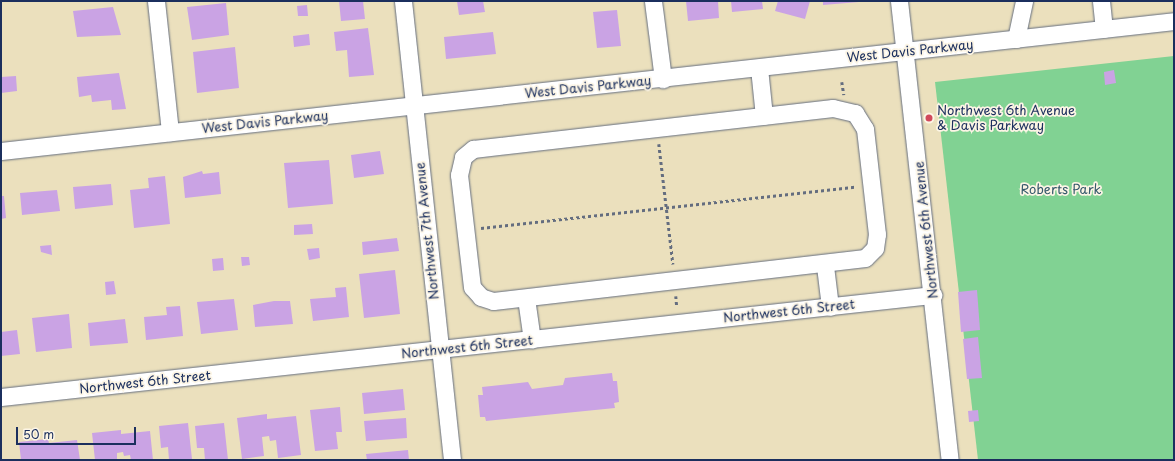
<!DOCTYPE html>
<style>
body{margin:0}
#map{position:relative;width:1175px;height:461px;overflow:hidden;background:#ebe0bd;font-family:"Playpen Sans",sans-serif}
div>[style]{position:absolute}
.green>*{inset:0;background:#81d293}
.building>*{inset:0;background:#caa3e4}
.path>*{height:2.5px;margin-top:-1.25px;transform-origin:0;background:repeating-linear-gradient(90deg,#646d7f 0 3px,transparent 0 6px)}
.roads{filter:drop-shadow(0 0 1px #646d7f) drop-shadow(0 0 1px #646d7f)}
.minor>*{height:17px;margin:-8.5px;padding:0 8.5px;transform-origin:8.5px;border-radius:8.5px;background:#fff}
.dots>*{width:11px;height:11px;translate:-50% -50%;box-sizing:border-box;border:2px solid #fcf5e5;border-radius:50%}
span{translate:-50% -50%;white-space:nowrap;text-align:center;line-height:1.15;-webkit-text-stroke:3.5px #fcf5e5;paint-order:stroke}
.street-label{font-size:13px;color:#1b2f5e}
.poi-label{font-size:13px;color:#1b2f5e}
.left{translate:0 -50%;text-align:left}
.park-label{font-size:13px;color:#34586b}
.frame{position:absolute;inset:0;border:2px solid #1b2f5e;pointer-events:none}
.scale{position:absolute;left:16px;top:427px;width:120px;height:18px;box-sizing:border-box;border:2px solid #1b2f5e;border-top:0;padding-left:5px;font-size:12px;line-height:14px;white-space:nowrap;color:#1b2f5e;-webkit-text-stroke:3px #fcf5e5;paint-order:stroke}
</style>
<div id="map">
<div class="green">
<div style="clip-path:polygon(1174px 56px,1174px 460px,978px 460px,935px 82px)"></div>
</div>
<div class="building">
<div style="clip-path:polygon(339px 1px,363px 1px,365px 19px,341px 21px)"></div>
<div style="clip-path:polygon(457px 1px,483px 1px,485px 12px,459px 15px)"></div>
<div style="clip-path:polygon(686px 1px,718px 1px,719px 18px,688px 21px)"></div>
<div style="clip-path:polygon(731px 1px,762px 1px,763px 9px,732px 12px)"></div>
<div style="clip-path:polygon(778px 1px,810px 1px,805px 19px,775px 11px)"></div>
<div style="clip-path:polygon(823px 1px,859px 1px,859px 2px,823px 5px)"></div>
<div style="clip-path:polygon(226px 3px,229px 35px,192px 40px,187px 7px)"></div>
<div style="clip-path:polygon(307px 5px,308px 16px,298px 16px,297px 6px)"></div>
<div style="clip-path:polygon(113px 7px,121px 35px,77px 37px,73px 11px)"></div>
<div style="clip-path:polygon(617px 10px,621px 46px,597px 48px,593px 12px)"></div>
<div style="clip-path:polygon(368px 28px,374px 75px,349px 77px,347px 50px,336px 51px,334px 32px)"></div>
<div style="clip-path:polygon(493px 32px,496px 54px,446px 59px,444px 37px)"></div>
<div style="clip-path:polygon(309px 34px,310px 45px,294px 47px,293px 36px)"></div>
<div style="clip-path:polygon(235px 47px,239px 88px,197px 93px,193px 52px)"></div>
<div style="clip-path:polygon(1114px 70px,1116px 83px,1105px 85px,1104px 72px)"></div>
<div style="clip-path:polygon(119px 73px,126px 109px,112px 110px,111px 100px,92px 102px,91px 95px,79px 97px,77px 77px)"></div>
<div style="clip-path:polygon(16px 76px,17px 91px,1px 93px,1px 77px)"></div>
<div style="clip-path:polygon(380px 151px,384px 174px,354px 178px,351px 155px)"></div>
<div style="clip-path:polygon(329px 160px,333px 204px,288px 208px,284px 163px)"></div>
<div style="clip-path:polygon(202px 171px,203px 174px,219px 172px,221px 194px,185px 198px,183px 177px)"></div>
<div style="clip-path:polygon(165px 176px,170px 224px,134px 228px,130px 190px,149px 188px,148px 178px)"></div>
<div style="clip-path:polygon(111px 184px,113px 205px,75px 209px,73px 187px)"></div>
<div style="clip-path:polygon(57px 190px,60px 211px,22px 215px,20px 193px)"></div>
<div style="clip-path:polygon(1px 196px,4px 196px,6px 218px,1px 219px)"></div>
<div style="clip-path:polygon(312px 224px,313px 234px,294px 235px,294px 225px)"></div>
<div style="clip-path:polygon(397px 238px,399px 251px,363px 255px,362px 242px)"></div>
<div style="clip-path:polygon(51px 245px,52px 255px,41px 252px,40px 246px)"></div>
<div style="clip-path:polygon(319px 248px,320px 258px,309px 260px,307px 249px)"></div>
<div style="clip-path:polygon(241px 257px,249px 257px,250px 265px,242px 266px)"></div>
<div style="clip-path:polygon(223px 258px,224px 270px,213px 271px,212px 259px)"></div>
<div style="clip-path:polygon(395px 270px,400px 314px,364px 318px,359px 274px)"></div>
<div style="clip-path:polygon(114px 281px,116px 294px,106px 295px,105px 282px)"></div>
<div style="clip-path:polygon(346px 287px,349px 317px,313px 321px,310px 299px,336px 297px,335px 288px)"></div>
<div style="clip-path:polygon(977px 290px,980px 330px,961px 332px,958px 292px)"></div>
<div style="clip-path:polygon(234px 299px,238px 330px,201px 334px,197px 302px)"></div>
<div style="clip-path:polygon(274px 301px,290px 301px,293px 324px,255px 327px,253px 305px)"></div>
<div style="clip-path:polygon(180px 306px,183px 336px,146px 340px,144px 317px,167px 315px,166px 307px)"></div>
<div style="clip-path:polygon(69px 314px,72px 348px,36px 352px,32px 318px)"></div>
<div style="clip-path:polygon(125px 319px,128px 343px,90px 346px,88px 323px)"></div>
<div style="clip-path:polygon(17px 330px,20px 354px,1px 356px,1px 332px)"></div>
<div style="clip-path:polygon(978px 337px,982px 378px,967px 379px,963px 339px)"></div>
<div style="clip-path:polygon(612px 373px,613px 381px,617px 381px,619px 402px,614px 403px,615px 408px,486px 421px,485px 417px,480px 417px,478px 395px,483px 395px,482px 387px,528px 382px,532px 389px,563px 385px,565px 378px)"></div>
<div style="clip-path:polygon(403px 389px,405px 410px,364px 414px,362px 393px)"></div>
<div style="clip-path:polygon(340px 407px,342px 432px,336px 432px,338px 449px,315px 451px,310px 410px)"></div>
<div style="clip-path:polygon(978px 410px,979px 421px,969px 422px,968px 411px)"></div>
<div style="clip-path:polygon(267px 414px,267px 419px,296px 416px,301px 455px,278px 458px,276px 440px,270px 441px,269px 436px,262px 437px,264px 456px,242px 459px,237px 418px)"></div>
<div style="clip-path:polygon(406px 418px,407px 438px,366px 441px,364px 421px)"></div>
<div style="clip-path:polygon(188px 423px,192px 459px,169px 460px,168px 447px,161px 448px,159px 426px)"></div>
<div style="clip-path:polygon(224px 423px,228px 460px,205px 460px,204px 448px,197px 448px,195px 426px)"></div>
<div style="clip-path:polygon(121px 430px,121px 434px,150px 431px,153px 460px,131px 460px,130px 455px,124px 456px,123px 452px,117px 453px,117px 460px,95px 460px,92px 433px)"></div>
<div style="clip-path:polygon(48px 439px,49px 443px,77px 440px,80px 460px,21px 460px,19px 442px)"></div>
<div style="clip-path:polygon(408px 450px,409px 460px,367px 460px,366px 454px)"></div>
</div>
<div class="path">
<div style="left:842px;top:82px;width:13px;rotate:81deg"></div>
<div style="left:659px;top:144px;width:121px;rotate:83.3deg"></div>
<div style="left:481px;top:228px;width:376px;rotate:-6.3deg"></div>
<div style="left:676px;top:296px;width:11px;rotate:85deg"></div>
</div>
<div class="roads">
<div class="minor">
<div style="left:156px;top:1px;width:132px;rotate:83.9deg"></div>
<div style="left:403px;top:1px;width:462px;rotate:83.9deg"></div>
<div style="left:653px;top:1px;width:79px;rotate:82.7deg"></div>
<div style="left:899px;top:1px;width:462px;rotate:83.7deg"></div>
<div style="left:1101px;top:1px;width:28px;rotate:84deg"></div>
<div style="left:1016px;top:39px;width:39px;rotate:-78deg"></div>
<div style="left:759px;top:68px;width:48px;rotate:84.1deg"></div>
<div style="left:833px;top:108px;width:23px;rotate:13deg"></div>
<div style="left:855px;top:113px;width:19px;rotate:58deg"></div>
<div style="left:865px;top:129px;width:106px;rotate:83.5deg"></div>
<div style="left:877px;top:234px;width:14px;rotate:98deg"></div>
<div style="left:875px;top:248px;width:14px;rotate:135deg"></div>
<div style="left:865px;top:258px;width:374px;rotate:173.4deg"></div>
<div style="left:493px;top:301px;width:13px;rotate:-162deg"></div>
<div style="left:481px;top:297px;width:13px;rotate:-132deg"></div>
<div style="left:472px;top:287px;width:113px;rotate:-96.6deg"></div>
<div style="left:459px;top:175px;width:18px;rotate:-77deg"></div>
<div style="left:463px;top:157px;width:13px;rotate:-39deg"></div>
<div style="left:473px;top:149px;width:362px;rotate:-6.5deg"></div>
<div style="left:1px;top:151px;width:1180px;rotate:-6.32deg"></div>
<div style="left:825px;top:266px;width:41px;rotate:83deg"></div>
<div style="left:526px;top:298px;width:42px;rotate:81.9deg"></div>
<div style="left:1px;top:397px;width:938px;rotate:-6.25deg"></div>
</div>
</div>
<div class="dots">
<div style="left:929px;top:118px;background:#d1495b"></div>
</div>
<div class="street-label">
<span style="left:910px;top:51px;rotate:-6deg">West Davis Parkway</span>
<span style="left:588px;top:87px;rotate:-6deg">West Davis Parkway</span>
<span style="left:265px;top:122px;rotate:-6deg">West Davis Parkway</span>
<span style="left:926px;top:230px;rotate:-96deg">Northwest 6th Avenue</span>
<span style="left:427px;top:231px;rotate:-96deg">Northwest 7th Avenue</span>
<span style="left:789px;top:311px;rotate:-6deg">Northwest 6th Street</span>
<span style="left:467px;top:347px;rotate:-6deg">Northwest 6th Street</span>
<span style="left:145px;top:382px;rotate:-6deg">Northwest 6th Street</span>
</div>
<div class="poi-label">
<span class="left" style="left:937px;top:118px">Northwest 6th Avenue<br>&amp; Davis Parkway</span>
</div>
<div class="park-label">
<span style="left:1061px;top:189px">Roberts Park</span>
</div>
<div class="frame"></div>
<div class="scale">50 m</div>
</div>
